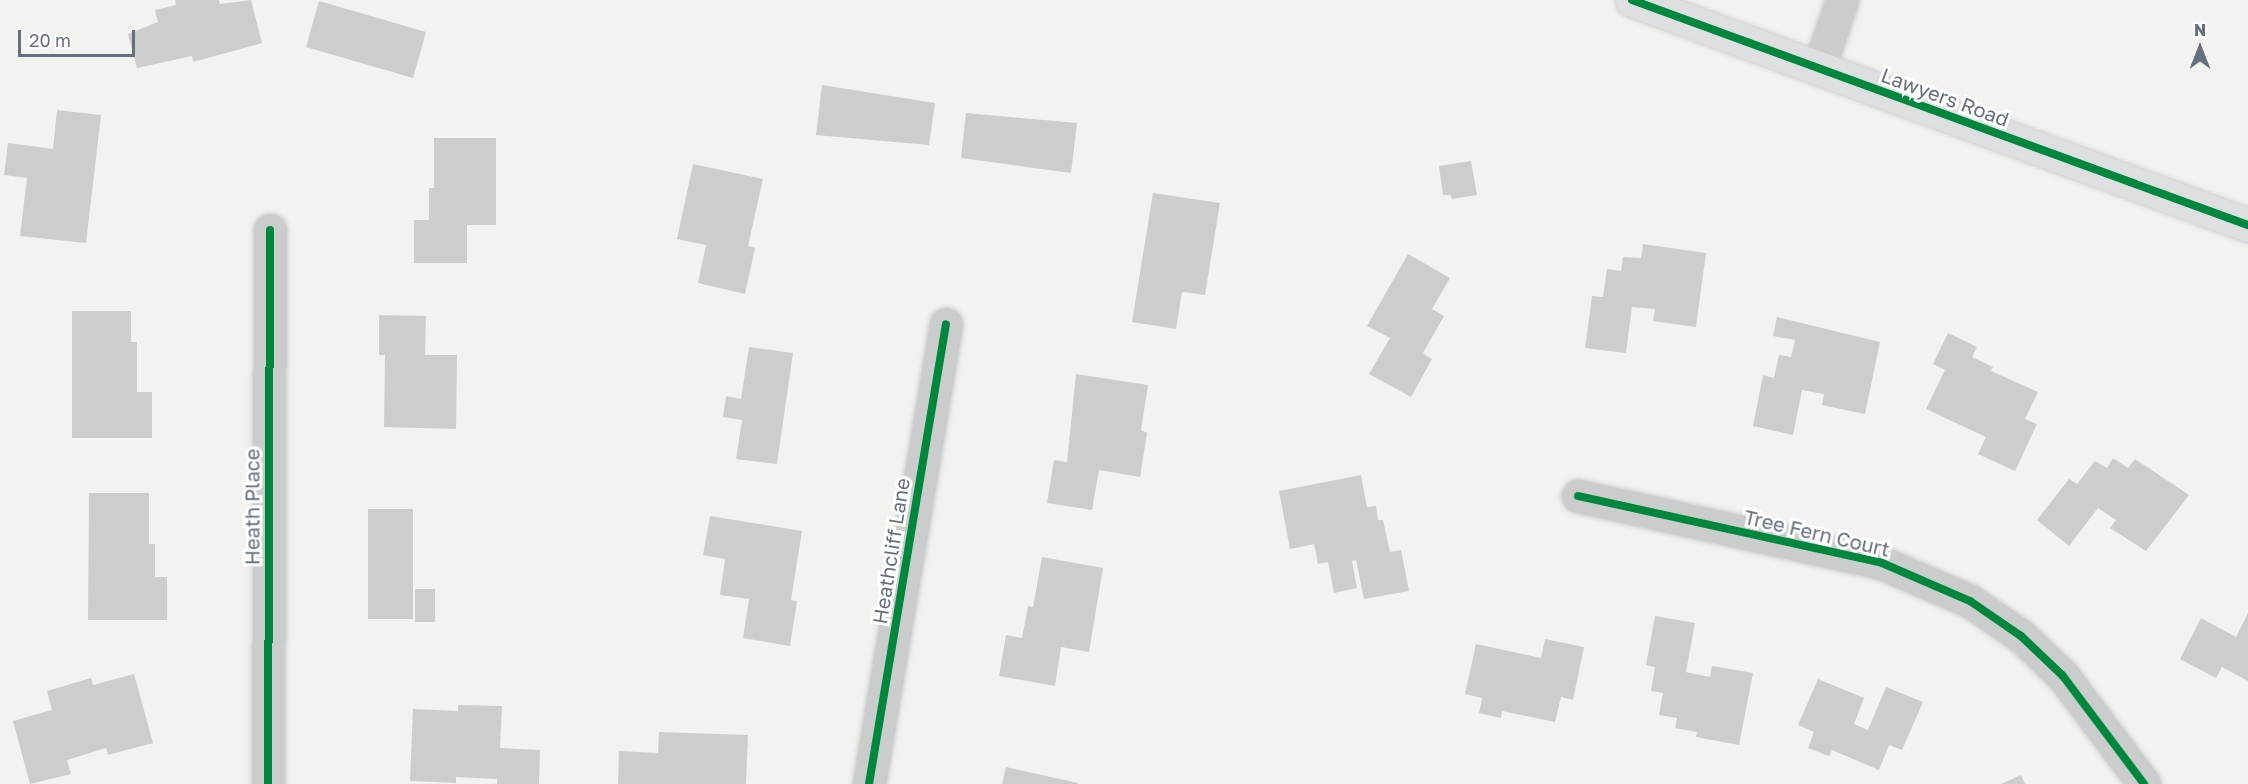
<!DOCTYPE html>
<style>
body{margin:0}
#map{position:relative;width:2248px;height:784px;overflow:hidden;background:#f2f3f1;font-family:"Golos Text",sans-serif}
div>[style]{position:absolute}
.building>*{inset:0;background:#cccdcd}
.roads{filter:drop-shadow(0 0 2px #cecfcf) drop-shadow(0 0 2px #cecfcf)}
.minor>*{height:33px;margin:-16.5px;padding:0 16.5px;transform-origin:16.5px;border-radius:16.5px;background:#cbcccc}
.primary>*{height:33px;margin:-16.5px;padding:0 16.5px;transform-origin:16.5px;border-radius:16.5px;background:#dedfe0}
.cycleway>*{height:8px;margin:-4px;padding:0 4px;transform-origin:4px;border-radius:4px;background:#00873e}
span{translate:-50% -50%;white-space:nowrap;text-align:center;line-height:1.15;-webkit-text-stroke:6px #fff;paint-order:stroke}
.street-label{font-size:20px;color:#65707f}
.north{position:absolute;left:2170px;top:18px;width:60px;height:60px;-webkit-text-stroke:4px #fff;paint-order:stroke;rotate:0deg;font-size:16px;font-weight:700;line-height:24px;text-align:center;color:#65707f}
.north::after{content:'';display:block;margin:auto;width:21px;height:27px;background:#65707f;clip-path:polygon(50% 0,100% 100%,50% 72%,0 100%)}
.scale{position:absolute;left:18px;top:30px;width:117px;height:27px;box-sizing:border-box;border:3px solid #65707f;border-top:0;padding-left:8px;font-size:18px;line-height:21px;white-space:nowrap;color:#65707f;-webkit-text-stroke:4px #fff;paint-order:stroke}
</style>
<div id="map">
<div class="building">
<div style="clip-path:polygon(175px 0,219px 0,220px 4px,251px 0,262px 43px,193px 62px,192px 56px,137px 68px,128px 34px,158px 22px,155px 10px,176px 5px)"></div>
<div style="clip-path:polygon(319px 1px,426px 32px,413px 78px,306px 47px)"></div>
<div style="clip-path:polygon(822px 85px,935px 103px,929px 145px,816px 135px)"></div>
<div style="clip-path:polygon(57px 110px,101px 115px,86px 243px,20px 236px,27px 178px,4px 175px,8px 143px,53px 149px)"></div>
<div style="clip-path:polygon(966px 113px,1077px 123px,1071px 173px,961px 158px)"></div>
<div style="clip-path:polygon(434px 138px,496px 138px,496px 225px,467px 225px,467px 263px,414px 263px,414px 220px,429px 220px,429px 188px,434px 188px)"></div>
<div style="clip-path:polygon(1471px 161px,1477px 195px,1452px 199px,1451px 195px,1443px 195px,1439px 166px)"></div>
<div style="clip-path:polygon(693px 164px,763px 179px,748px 246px,755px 248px,745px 294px,698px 283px,706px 245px,677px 239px)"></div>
<div style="clip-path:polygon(1153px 193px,1220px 203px,1205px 295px,1182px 292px,1176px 329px,1132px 322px)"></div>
<div style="clip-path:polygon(1643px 244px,1706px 253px,1696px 327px,1653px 321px,1655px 309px,1632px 307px,1626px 353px,1585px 348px,1592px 296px,1603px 297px,1607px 269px,1621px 271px,1623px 257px,1641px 258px)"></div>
<div style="clip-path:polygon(1408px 254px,1450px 278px,1432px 309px,1444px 316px,1423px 353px,1432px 359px,1411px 397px,1369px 374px,1390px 338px,1367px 326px)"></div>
<div style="clip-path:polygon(72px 311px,131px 311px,131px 342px,137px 342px,137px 392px,152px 392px,152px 438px,72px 438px)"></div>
<div style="clip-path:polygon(379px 315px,426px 316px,425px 355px,457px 355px,456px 429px,384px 427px,385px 355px,379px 355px)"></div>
<div style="clip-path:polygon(1777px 317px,1880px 342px,1865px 414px,1822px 405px,1824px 394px,1802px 390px,1793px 435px,1753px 426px,1763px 375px,1774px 378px,1779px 355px,1791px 357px,1795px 340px,1773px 336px)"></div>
<div style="clip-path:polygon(1948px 333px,1977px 347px,1972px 357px,1993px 367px,1991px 371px,2038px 392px,2025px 419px,2037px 424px,2015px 471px,1978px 454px,1986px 437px,1926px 409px,1945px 370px,1933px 364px)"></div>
<div style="clip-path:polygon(749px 347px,793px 353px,777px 464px,736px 459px,742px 420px,723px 417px,726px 396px,741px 399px)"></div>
<div style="clip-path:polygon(1076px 374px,1148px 385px,1141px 430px,1147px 433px,1140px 477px,1099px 470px,1092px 510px,1047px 503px,1054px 460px,1067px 462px)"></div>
<div style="clip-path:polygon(2113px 458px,2128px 468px,2135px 459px,2189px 495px,2146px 551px,2110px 528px,2116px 520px,2098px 508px,2069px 546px,2037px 520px,2069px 479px,2077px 484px,2095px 461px,2107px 468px)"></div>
<div style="clip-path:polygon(1361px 475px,1367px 507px,1376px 506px,1378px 520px,1383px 520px,1390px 552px,1401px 550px,1409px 591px,1364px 599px,1356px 560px,1352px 561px,1357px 588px,1334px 593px,1328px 562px,1318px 564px,1314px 544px,1290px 549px,1279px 491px)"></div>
<div style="clip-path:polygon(89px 493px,149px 493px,149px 544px,155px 544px,155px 577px,167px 577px,167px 620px,88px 620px)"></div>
<div style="clip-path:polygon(368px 509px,413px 509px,413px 619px,368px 619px)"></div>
<div style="clip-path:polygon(710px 516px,802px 531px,791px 600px,797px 601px,790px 646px,743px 638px,749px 599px,720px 595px,725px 559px,703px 555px)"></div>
<div style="clip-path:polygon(1042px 557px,1103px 568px,1089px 652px,1061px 647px,1055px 686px,999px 676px,1006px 635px,1022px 638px,1028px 606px,1033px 607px)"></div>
<div style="clip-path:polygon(415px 589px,435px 589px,435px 622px,415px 622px)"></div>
<div style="clip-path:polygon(2248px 613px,2248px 681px,2222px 667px,2216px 678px,2180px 659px,2201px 618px,2236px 637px)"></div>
<div style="clip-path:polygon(1655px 616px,1695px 623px,1686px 672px,1710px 677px,1712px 666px,1753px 673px,1739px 745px,1696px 737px,1697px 732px,1675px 728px,1677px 718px,1659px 715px,1663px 693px,1651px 691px,1655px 667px,1646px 665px)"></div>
<div style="clip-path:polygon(1545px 639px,1584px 647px,1573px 700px,1561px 697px,1555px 722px,1502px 711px,1501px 718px,1479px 713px,1482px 698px,1465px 694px,1476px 644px,1541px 658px)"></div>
<div style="clip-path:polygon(134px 674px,153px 743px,108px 755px,106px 748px,67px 760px,71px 774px,30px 784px,13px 721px,52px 710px,47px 691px,91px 678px,93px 685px)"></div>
<div style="clip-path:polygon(1818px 679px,1864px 698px,1854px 724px,1868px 730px,1886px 687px,1923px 702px,1902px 750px,1889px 745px,1879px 770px,1832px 750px,1829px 756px,1808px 748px,1814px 732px,1798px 725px)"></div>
<div style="clip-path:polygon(458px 705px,502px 706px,500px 748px,540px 750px,539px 784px,497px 784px,497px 779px,456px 777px,456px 783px,410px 781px,413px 709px,458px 711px)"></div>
<div style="clip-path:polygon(659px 732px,748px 735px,746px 784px,618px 784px,619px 751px,658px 753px)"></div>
<div style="clip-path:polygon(1006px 767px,1078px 783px,1078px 784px,1002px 784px)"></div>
<div style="clip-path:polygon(2021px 775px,2025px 784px,2001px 784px)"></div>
</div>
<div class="roads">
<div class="minor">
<div style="left:1819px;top:68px;width:72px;rotate:-71.3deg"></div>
<div style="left:1578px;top:496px;width:311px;rotate:12.4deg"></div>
<div style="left:1882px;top:563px;width:96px;rotate:23.4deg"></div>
<div style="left:1970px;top:601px;width:62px;rotate:34.5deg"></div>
<div style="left:2021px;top:636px;width:58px;rotate:43.6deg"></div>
<div style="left:2063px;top:676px;width:135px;rotate:53.1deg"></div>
<div style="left:268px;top:784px;width:554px;rotate:-89.79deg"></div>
<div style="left:869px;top:784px;width:466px;rotate:-80.5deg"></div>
</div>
<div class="primary">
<div style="left:1632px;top:0;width:656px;rotate:20.07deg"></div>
</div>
</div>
<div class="cycleway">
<div style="left:1632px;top:0;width:656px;rotate:20.07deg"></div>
<div style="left:1578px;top:496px;width:311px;rotate:12.4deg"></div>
<div style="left:1882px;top:563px;width:96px;rotate:23.4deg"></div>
<div style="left:1970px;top:601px;width:62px;rotate:34.5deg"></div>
<div style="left:2021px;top:636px;width:58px;rotate:43.6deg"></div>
<div style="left:2063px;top:676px;width:135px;rotate:53.1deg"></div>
<div style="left:268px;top:784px;width:554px;rotate:-89.79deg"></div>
<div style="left:869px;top:784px;width:466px;rotate:-80.5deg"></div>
</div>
<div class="street-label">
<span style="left:1945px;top:97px;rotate:20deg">Lawyers Road</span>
<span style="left:252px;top:507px;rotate:-90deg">Heath Place</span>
<span style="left:1817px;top:533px;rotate:13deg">Tree Fern Court</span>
<span style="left:891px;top:551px;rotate:-81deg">Heathcliff Lane</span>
</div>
<div class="north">N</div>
<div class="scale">20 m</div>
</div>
